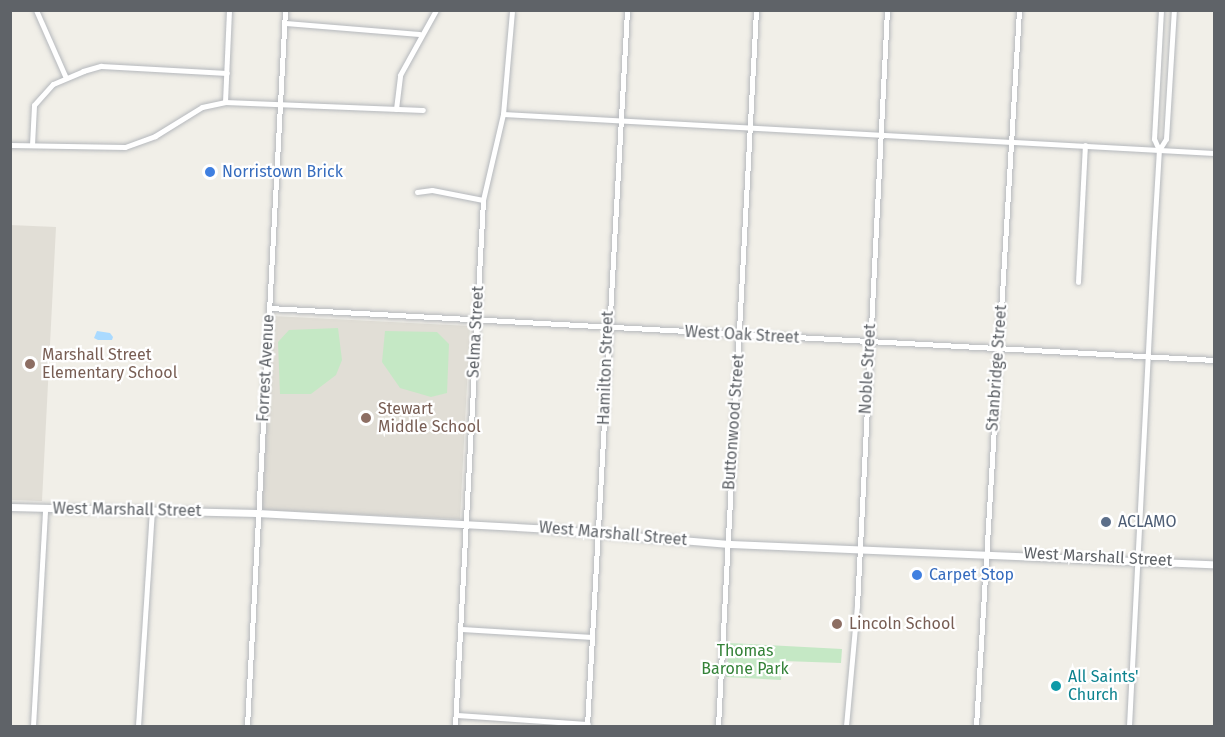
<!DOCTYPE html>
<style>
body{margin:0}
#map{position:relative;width:1225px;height:737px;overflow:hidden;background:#f1efe8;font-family:"Fira Sans",sans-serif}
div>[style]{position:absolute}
.education>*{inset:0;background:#e1ded6}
.green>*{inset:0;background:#c5e8c5}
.water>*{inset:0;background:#aadaff}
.roads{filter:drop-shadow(0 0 2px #b5b8bc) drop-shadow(0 0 2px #b5b8bc)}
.minor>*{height:5px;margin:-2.5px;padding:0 2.5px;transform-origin:2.5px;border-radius:2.5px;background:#fff}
.tertiary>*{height:7px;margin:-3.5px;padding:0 3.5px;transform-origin:3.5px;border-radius:3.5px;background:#fff}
.dots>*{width:16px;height:16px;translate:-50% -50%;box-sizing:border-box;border:3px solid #fff;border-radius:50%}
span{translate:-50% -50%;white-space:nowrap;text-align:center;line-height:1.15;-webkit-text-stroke:4.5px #fff;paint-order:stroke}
.shop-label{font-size:16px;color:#366cbe}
.left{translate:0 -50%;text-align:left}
.street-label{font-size:16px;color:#5f6368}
.education-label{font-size:16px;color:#785e54}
.service-label{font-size:16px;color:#4e5e75}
.park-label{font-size:16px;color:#348238}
.culture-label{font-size:16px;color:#0d838f}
.frame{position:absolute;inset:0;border:12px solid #5f6368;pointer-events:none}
</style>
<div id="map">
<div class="education">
<div style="clip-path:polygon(10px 225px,56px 227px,42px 501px,11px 500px)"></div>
<div style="clip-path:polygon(272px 316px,470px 326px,460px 519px,262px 510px)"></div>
</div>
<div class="green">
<div style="clip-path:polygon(338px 328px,342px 360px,336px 375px,311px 394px,280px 394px,278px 342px,289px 330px)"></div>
<div style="clip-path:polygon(385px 331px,437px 332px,449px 344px,447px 393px,431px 397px,400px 388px,382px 362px)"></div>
<div style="clip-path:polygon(729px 643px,842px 649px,841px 663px,783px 661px,781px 680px,726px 677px)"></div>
</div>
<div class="water">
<div style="clip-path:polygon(97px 331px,110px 333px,113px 337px,112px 340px,98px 340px,94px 338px)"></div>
</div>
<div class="roads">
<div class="minor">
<div style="left:36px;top:10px;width:74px;rotate:66.2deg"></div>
<div style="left:285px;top:23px;width:135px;rotate:4.7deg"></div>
<div style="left:225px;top:102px;width:92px;rotate:-87.5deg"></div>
<div style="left:396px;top:109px;width:34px;rotate:-83deg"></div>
<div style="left:400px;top:75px;width:74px;rotate:-61deg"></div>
<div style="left:503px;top:114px;width:712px;rotate:3.14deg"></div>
<div style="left:10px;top:145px;width:115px;rotate:1deg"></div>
<div style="left:125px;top:147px;width:32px;rotate:-20deg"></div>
<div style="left:155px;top:136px;width:55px;rotate:-31.7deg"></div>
<div style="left:202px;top:107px;width:24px;rotate:-12deg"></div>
<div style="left:225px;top:102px;width:198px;rotate:2.3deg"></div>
<div style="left:32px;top:145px;width:40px;rotate:-87.1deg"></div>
<div style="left:34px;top:105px;width:28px;rotate:-48deg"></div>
<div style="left:53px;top:84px;width:33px;rotate:-23deg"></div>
<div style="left:83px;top:71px;width:19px;rotate:-16deg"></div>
<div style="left:101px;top:66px;width:126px;rotate:3.2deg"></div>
<div style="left:1159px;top:150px;width:12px;rotate:-114deg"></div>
<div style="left:1154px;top:139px;width:129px;rotate:-86.9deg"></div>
<div style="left:417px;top:192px;width:15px;rotate:-8deg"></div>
<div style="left:432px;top:190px;width:52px;rotate:11.1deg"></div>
<div style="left:1078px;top:282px;width:137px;rotate:-87.1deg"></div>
<div style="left:269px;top:308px;width:946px;rotate:3.15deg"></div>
<div style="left:460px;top:629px;width:130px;rotate:3.5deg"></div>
<div style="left:456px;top:715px;width:132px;rotate:3.9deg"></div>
<div style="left:33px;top:726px;width:218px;rotate:-86.8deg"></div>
<div style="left:138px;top:726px;width:215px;rotate:-86.3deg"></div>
<div style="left:247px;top:726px;width:717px;rotate:-86.96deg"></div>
<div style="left:455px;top:726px;width:527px;rotate:-86.95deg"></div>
<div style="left:483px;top:200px;width:88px;rotate:-76.9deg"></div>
<div style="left:503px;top:114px;width:102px;rotate:-85deg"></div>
<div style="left:587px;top:726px;width:717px;rotate:-86.8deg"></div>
<div style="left:718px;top:726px;width:717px;rotate:-86.96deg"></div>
<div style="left:846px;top:726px;width:121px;rotate:-84.8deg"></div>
<div style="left:857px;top:606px;width:597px;rotate:-87.12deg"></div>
<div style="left:976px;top:726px;width:717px;rotate:-86.56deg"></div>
<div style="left:1129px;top:726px;width:494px;rotate:-87.1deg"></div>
<div style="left:1154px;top:233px;width:83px;rotate:-86.6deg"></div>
<div style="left:1159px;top:150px;width:13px;rotate:-58deg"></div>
<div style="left:1166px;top:139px;width:129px;rotate:-86.5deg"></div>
</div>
<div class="tertiary">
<div style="left:10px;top:507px;width:247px;rotate:1.4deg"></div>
<div style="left:257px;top:513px;width:281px;rotate:3.1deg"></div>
<div style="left:538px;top:528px;width:191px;rotate:4.8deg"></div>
<div style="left:728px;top:544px;width:486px;rotate:2.4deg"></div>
</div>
</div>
<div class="dots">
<div style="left:210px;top:172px;background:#3f7fe0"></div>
<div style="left:30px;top:364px;background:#8d6e63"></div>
<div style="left:366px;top:418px;background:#8d6e63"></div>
<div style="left:1106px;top:522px;background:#5c6f8a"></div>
<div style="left:917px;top:575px;background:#3f7fe0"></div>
<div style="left:837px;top:624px;background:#8d6e63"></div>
<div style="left:1056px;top:686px;background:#0f9aa8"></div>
</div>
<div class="shop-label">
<span class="left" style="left:222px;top:172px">Norristown Brick</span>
<span class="left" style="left:929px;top:575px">Carpet Stop</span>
</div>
<div class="street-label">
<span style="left:476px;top:332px;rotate:-87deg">Selma Street</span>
<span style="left:742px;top:335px;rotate:3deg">West Oak Street</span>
<span style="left:266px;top:368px;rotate:-87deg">Forrest Avenue</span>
<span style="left:606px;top:368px;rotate:-88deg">Hamilton Street</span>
<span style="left:997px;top:368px;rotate:-86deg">Stanbridge Street</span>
<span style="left:868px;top:369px;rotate:-87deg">Noble Street</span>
<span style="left:734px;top:422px;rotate:-86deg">Buttonwood Street</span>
<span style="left:127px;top:510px;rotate:1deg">West Marshall Street</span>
<span style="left:613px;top:534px;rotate:5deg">West Marshall Street</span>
<span style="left:1098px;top:557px;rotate:3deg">West Marshall Street</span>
</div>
<div class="education-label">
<span class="left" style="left:42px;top:364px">Marshall Street<br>Elementary School</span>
<span class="left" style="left:378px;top:418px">Stewart<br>Middle School</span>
<span class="left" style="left:849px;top:624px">Lincoln School</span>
</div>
<div class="service-label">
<span class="left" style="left:1118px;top:522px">ACLAMO</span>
</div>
<div class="park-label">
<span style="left:745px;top:660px">Thomas<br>Barone Park</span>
</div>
<div class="culture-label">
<span class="left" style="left:1068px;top:686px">All Saints'<br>Church</span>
</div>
<div class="frame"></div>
</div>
